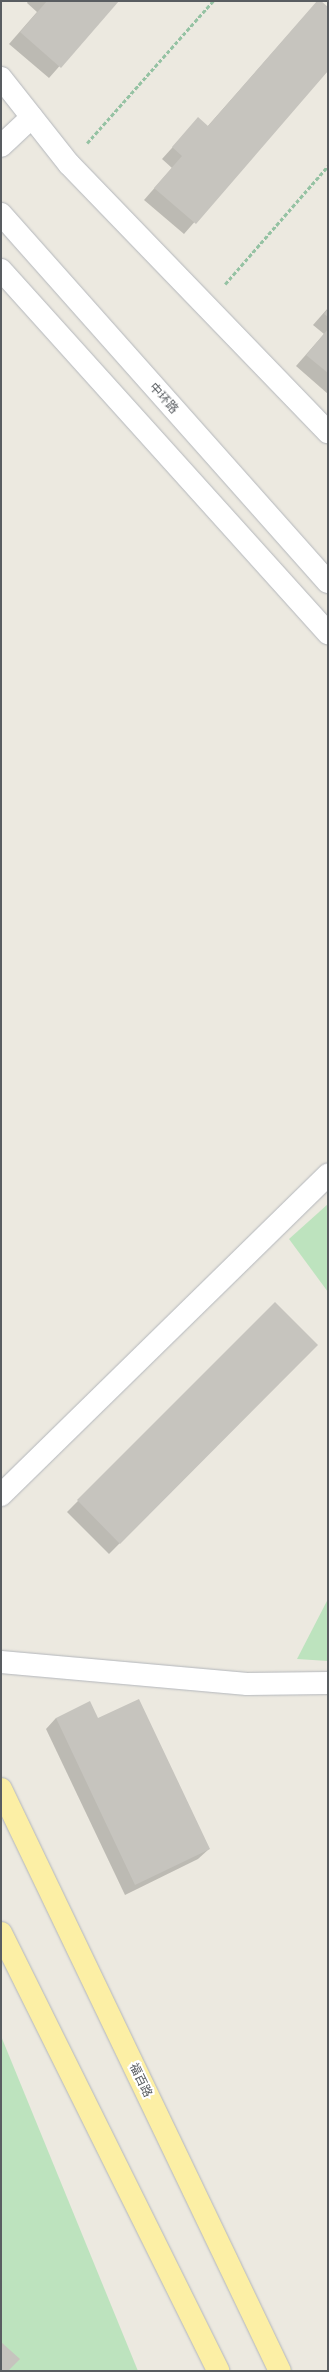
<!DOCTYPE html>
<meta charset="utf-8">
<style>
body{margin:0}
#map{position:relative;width:329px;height:2372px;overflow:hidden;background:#ece9e0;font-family:"PT Sans","Noto Sans SC",sans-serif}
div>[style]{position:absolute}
.green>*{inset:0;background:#bde3be}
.shadow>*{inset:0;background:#0003}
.building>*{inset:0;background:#c6c4be}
.path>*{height:2.5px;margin-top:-1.25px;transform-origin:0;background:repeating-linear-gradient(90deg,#95c2a3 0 4px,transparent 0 6px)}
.roads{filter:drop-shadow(0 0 1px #b3b6bb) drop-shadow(0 0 1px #b3b6bb)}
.minor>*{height:22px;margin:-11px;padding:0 11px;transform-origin:11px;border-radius:11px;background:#fff}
.major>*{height:22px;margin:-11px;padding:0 11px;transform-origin:11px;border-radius:11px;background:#fcefa5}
span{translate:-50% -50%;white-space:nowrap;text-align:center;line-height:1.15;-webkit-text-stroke:4px #fff;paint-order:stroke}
.street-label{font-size:12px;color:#595d61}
.frame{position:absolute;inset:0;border:2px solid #595d61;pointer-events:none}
</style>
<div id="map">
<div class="green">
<div style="clip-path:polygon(328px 1204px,328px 1292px,289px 1239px)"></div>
<div style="clip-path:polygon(328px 1599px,328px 1661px,297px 1659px)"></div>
<div style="clip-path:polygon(1px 2036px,138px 2371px,1px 2371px)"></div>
</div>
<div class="shadow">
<div style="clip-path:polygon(28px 1px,117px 1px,49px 78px,9px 44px,37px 12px,27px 3px)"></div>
<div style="clip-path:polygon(318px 1px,328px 8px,328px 69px,184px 234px,144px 200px,172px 168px,162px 159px,198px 119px,207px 127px)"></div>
<div style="clip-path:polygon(328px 308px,328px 394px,296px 366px,324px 334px,313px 325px)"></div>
<div style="clip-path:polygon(275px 1303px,317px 1345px,109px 1554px,67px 1512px)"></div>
<div style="clip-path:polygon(56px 1718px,98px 1719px,209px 1849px,198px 1859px,125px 1895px,46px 1729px)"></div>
</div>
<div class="building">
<div style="clip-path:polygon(47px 1px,119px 1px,61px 68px,20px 32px)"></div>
<div style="clip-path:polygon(317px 1px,321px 1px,328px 7px,328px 71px,196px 224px,154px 188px,182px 156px,172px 147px,198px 117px,208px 126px)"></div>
<div style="clip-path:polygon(328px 309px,328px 317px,324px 314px)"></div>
<div style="clip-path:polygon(328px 329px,328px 373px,306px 355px)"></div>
<div style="clip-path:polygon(275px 1302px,318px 1345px,120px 1544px,77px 1500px)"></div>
<div style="clip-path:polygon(139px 1699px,210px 1849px,135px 1885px,56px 1718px,90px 1701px,98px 1718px)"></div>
<div style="clip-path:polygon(1px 2342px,20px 2359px,8px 2371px,1px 2371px)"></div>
</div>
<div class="path">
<div style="left:87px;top:143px;width:190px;rotate:-48.4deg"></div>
<div style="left:225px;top:284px;width:157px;rotate:-48.9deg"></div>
</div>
<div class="roads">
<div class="minor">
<div style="left:1px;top:78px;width:110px;rotate:51.7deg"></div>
<div style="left:69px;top:164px;width:373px;rotate:46deg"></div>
<div style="left:1px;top:146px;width:42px;rotate:-43.1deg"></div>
<div style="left:1px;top:214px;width:492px;rotate:48.4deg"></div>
<div style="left:1px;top:270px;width:489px;rotate:48deg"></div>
<div style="left:1px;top:1495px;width:458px;rotate:-44.4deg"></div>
<div style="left:1px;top:1662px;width:247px;rotate:5.1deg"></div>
<div style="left:247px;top:1684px;width:81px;rotate:-0.7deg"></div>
</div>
<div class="major">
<div style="left:1px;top:1789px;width:645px;rotate:64.39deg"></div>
<div style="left:1px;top:1933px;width:489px;rotate:63.6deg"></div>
</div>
</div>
<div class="street-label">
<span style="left:164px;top:398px;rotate:48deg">中环路</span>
<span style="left:141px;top:2080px;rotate:64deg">福百路</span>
</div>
<div class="frame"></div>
</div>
